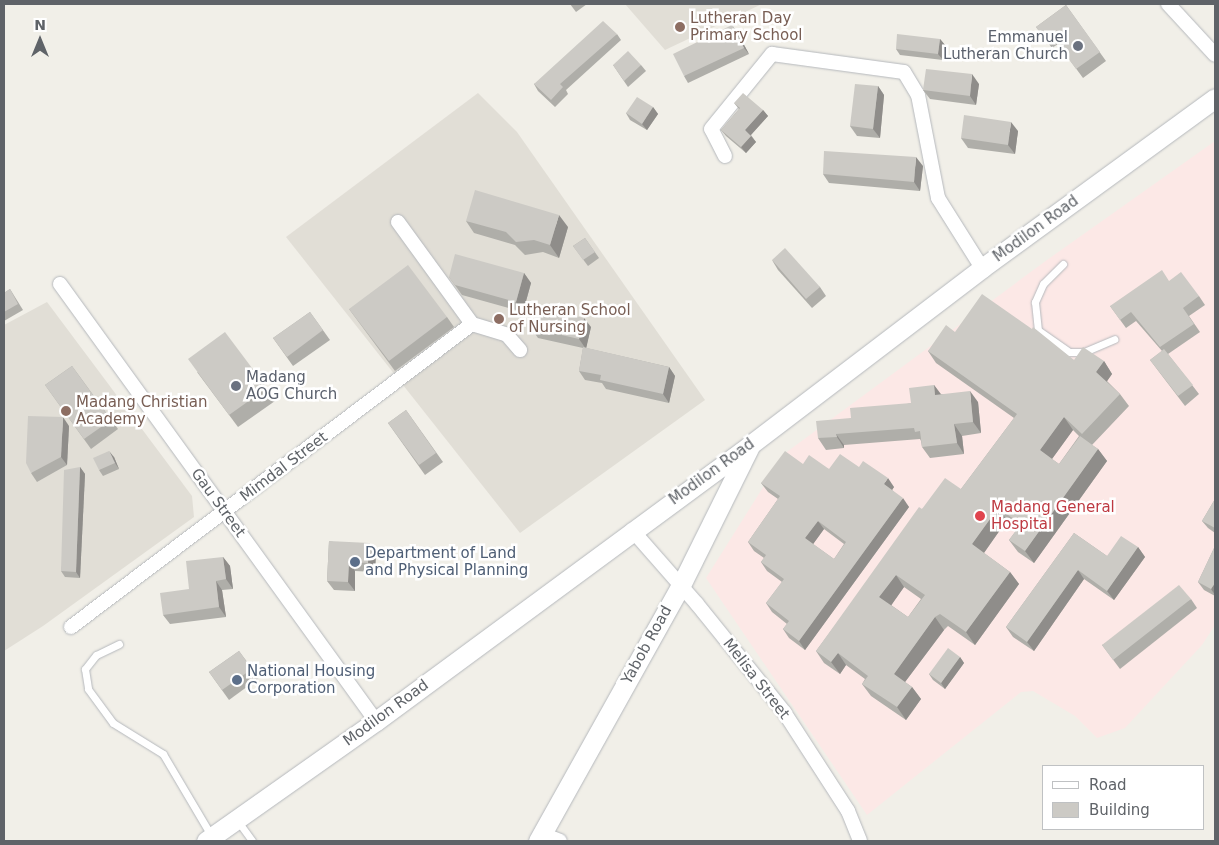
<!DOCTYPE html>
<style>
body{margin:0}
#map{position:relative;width:1219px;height:845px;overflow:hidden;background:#f1efe8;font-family:"DejaVu Sans",sans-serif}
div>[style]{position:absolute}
.education>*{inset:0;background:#e1ded6}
.medical>*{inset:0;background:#fce8e6}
.roads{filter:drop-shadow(0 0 1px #b5b8bc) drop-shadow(0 0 1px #b5b8bc)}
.lane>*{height:7px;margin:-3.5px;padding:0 3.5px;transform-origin:3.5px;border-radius:3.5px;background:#fff}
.street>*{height:14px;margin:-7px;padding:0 7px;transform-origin:7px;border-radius:7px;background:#fff}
.secondary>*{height:19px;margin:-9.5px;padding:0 9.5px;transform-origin:9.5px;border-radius:9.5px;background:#fff}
.wall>*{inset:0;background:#afaea9}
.shaded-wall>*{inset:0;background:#8f8d8a}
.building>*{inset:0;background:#cccac5}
.dots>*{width:14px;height:14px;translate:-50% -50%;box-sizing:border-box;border:2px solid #fff;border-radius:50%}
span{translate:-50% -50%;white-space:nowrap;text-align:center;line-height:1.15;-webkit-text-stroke:5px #fff;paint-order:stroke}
.education-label{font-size:15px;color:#785e54}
.left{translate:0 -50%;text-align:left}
.worship-label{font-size:15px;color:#5b616d}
.right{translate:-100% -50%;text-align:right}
.street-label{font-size:15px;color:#5f6368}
.health-label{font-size:15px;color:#be3a42}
.service-label{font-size:15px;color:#4e5e75}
.frame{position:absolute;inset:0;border:5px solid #5f6368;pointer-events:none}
.legend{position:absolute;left:1042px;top:765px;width:162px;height:65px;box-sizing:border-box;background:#fff;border:1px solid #bfc1c3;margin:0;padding:6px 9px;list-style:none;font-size:15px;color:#5f6368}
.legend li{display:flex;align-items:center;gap:10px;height:25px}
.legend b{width:25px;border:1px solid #bfc1c3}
.north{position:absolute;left:15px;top:15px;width:50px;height:50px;-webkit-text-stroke:4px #fff;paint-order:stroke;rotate:0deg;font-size:14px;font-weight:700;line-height:20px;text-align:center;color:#5f6368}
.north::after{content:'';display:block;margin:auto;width:18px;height:22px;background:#5f6368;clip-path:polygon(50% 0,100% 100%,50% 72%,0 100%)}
</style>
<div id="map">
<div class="education">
<div style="clip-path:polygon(625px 4px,762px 4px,665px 50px)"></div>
<div style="clip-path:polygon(478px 93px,517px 132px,705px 400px,520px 533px,286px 237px)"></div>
<div style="clip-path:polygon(47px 302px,192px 496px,194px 517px,43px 626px,4px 651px,4px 325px)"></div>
</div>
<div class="medical">
<div style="clip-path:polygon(1215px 141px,1215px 625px,1202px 645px,1125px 728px,1097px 738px,1075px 716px,1033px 691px,1021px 692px,867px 815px,706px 578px,784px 454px,1047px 260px)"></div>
</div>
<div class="roads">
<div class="lane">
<div style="left:1063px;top:264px;width:28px;rotate:135deg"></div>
<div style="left:1043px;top:284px;width:20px;rotate:114deg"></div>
<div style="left:1035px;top:302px;width:28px;rotate:84deg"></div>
<div style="left:1038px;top:330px;width:38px;rotate:35deg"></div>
<div style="left:1069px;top:352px;width:15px"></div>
<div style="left:1084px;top:352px;width:33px;rotate:-23deg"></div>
<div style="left:119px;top:644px;width:25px;rotate:154deg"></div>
<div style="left:96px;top:655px;width:18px;rotate:128deg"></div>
<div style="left:85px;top:669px;width:20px;rotate:81deg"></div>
<div style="left:88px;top:689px;width:42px;rotate:53.7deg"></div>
<div style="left:113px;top:723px;width:59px;rotate:31.8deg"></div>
<div style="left:163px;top:754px;width:96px;rotate:59.4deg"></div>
<div style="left:237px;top:820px;width:26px;rotate:54deg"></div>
</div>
<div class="street">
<div style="left:1168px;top:4px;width:69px;rotate:47.3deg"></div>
<div style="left:725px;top:156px;width:30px;rotate:-117deg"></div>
<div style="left:711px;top:129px;width:97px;rotate:-50.9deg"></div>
<div style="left:772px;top:54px;width:133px;rotate:7.8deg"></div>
<div style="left:904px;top:72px;width:27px;rotate:59deg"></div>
<div style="left:918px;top:95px;width:105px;rotate:79deg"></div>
<div style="left:938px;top:198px;width:83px;rotate:57.8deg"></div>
<div style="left:398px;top:222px;width:126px;rotate:54deg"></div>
<div style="left:472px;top:324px;width:37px;rotate:17deg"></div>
<div style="left:507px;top:335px;width:20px;rotate:49deg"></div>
<div style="left:60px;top:284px;width:539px;rotate:54.13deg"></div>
<div style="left:632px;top:530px;width:98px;rotate:48.7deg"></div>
<div style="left:697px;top:604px;width:139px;rotate:51.1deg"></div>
<div style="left:784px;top:712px;width:118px;rotate:57.1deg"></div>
<div style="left:848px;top:811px;width:32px;rotate:68deg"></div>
<div style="left:71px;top:627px;width:503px;rotate:-37.08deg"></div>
<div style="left:542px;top:834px;width:19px;rotate:21deg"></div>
</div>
<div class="secondary">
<div style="left:206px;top:841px;width:208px;rotate:-35.2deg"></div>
<div style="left:376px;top:721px;width:465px;rotate:-36.4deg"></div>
<div style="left:750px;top:445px;width:292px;rotate:-37.3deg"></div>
<div style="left:982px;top:268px;width:288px;rotate:-36.1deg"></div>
<div style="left:538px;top:841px;width:291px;rotate:-60.8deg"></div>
<div style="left:680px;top:587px;width:155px;rotate:-63.6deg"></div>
</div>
</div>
<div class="wall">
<div style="clip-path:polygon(570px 4px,587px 4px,576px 12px)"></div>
<div style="clip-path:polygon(1066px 5px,1106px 61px,1083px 78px,1058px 44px,1052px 48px,1036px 27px)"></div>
<div style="clip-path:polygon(737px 32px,749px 54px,688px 83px,684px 76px)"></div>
<div style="clip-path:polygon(617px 34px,621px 40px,566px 90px,568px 94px,555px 107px,538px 91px,534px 84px)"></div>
<div style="clip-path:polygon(940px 39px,945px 45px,943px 60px,900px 55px,896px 49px)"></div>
<div style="clip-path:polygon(613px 65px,641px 65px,646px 71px,628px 87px)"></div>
<div style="clip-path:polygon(979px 84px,976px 105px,930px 99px,923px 90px)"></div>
<div style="clip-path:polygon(878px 86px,884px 95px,880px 138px,857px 136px,850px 126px)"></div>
<div style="clip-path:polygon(734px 103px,763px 110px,768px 116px,751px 135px,756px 142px,746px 153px,726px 136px,721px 130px,739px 109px)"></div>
<div style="clip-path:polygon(653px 107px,658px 114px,647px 130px,630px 120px,626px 113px)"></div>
<div style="clip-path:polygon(1018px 131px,1015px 154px,968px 148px,961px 138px)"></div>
<div style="clip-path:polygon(923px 166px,920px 191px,829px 183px,823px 174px)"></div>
<div style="clip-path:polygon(466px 221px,568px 227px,559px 258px,543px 252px,525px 255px,515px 245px,474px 233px)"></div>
<div style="clip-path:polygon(585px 238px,599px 258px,588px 266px,573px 246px)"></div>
<div style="clip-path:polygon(772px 260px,820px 287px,826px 296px,812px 308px,778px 270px)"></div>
<div style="clip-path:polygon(524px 273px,531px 283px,523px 312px,462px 295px,449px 277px)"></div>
<div style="clip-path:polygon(10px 289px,23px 310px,4px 321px,4px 293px)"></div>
<div style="clip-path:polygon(1199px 296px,1205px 305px,1189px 316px,1200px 332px,1168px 354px,1199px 394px,1185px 406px,1150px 360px,1162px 351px,1136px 321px,1126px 328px,1110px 306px)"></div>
<div style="clip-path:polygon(349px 309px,447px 317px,454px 327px,395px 371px)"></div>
<div style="clip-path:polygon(310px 312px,330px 340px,293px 366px,273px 338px)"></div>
<div style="clip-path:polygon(591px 327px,586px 348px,669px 367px,675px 376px,669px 403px,606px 389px,602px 383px,585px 380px,579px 371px,583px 348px,538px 338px,531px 328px)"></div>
<div style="clip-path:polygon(evenodd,955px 332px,1074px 360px,1104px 361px,1112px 374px,1107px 381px,1120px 394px,1129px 406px,1092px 445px,1098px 449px,1107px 461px,1034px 563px,1018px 552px,1009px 540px,1018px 528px,1007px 520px,984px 553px,1010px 572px,1019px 584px,975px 645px,948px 626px,944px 630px,905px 682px,912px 687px,921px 699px,906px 720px,871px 696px,862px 684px,865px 679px,846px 665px,840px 674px,824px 663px,816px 651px,922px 509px,961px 489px,1014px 418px,936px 363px,928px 351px,955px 332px,1073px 430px,1079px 436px,1059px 464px,1052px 459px,1073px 430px,955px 332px,904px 587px,921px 599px,908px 617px,891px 605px,904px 587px)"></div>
<div style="clip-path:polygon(72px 366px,118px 429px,91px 449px,45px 385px)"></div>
<div style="clip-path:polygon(197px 372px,267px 388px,275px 401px,238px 427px)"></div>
<div style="clip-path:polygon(934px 385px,941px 394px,978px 402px,981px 433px,962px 436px,964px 454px,930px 458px,922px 447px,921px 441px,920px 439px,844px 445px,844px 448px,826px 450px,818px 438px,851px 418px,911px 403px)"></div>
<div style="clip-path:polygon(406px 410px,443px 462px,425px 475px,388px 423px)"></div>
<div style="clip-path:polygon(69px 426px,67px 465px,37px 482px,31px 473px)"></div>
<div style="clip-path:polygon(114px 457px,119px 469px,103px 476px,99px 470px)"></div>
<div style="clip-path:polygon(evenodd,803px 464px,829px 469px,859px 467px,894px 487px,892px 490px,909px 507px,805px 650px,789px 638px,783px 629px,787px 624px,772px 612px,766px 603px,782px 582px,767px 571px,761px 562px,764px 558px,754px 551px,748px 542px,778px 499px,768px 492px,761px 483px,803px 464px,824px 529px,844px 544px,834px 559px,813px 544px,824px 529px)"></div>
<div style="clip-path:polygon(80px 467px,85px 474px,80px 578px,65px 577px,61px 571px)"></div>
<div style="clip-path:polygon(1215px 499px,1215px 533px,1208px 528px,1202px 521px)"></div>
<div style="clip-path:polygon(1074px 533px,1107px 556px,1138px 547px,1145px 557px,1114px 600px,1084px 579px,1034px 651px,1013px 637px,1006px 627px)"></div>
<div style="clip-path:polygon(329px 541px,376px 552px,375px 572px,355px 571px,355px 591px,334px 590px,327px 581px)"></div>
<div style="clip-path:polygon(1215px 546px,1215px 596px,1204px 590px,1198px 582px)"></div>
<div style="clip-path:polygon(223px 557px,230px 566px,233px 589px,222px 590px,226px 617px,170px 624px,163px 615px)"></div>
<div style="clip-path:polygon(1191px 599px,1197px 608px,1120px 669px,1102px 645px)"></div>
<div style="clip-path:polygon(239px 651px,259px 678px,229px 700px,209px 672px)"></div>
<div style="clip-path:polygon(960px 657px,964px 663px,945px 689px,933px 680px,929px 674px)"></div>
</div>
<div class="shaded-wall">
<div style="clip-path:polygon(732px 25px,737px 32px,749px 54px,744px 48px)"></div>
<div style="clip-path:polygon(940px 39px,945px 45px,943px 60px,938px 54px)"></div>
<div style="clip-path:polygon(972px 74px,979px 84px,976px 105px,970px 96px)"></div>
<div style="clip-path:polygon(878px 86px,884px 95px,880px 138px,873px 129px)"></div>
<div style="clip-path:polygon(653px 107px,658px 114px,647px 130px,642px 124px)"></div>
<div style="clip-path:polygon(763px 110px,768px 116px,749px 137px,745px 130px)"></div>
<div style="clip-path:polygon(1011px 122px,1018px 131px,1015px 154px,1008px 145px)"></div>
<div style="clip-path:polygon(751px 136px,756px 142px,746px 153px,741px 147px)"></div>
<div style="clip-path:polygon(916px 157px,923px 166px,920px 191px,914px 182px)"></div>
<div style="clip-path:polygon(559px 215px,568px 227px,559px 258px,550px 245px)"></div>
<div style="clip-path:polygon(524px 273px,531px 283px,523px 312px,516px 302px)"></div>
<div style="clip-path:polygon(584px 318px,591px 327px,586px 349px,579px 339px)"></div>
<div style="clip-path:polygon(1104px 361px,1112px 374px,1105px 384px,1096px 372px)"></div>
<div style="clip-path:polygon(669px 367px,675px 376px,669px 403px,663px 394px)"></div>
<div style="clip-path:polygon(934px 385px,942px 396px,935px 395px)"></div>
<div style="clip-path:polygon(970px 391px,978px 402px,981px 433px,973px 422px)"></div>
<div style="clip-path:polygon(63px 417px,69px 426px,67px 465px,61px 457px)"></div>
<div style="clip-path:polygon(1064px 417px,1073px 430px,1049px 463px,1040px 450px)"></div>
<div style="clip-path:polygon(954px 424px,962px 436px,964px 454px,957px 443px)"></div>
<div style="clip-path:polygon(836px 434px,844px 445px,844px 448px,837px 437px)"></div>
<div style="clip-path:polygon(1098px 449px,1107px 461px,1034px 563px,1025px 551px)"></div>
<div style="clip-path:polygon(109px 451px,114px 457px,119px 469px,115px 463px)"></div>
<div style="clip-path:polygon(80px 467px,85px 474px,80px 578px,76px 572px)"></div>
<div style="clip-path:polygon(888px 478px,894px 487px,890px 493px,884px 484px)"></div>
<div style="clip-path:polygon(903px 498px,909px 507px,805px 650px,799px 641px)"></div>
<div style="clip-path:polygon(998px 508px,1007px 520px,981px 557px,972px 544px)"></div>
<div style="clip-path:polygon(818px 521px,824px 529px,811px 547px,805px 538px)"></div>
<div style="clip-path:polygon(369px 543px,376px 552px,375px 572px,368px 563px)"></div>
<div style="clip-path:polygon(1138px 547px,1145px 557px,1114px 600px,1107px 591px)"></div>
<div style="clip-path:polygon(223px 557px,230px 566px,233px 589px,226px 579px)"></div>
<div style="clip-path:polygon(349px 562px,355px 571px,355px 591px,348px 582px)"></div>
<div style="clip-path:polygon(1078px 570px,1084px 579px,1034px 651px,1027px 642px)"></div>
<div style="clip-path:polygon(1010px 572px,1019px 584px,975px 645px,966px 632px)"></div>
<div style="clip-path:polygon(896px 575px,904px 587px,888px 610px,879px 597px)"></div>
<div style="clip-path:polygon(216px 581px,222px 590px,226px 617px,219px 607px)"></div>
<div style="clip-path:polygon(1215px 583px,1215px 595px,1211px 589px)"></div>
<div style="clip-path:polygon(935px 617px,944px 630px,902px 686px,894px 674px)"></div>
<div style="clip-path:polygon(838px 653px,846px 665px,840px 674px,831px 662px)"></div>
<div style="clip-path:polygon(960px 657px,964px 663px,945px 689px,941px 683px)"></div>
<div style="clip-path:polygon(912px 687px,921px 699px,906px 720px,897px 707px)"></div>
</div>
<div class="building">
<div style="clip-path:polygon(1066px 5px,1100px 52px,1076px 69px,1051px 35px,1045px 39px,1036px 27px)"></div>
<div style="clip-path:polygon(603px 21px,617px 34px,560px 84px,563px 87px,551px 100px,534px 84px)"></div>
<div style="clip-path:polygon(732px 25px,744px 48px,684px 76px,673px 54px)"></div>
<div style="clip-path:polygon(897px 34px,940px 39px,938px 54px,896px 49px)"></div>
<div style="clip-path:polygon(628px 51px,641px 65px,624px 81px,613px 65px)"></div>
<div style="clip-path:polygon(926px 69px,972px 74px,970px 96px,923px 90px)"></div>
<div style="clip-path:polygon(855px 84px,878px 86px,873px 129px,850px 126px)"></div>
<div style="clip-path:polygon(743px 93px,763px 110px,745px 130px,751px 136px,741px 147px,721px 130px,740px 108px,734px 103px)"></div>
<div style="clip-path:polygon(637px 97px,653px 107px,642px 124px,626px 113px)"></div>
<div style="clip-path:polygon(964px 115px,1011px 122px,1008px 145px,961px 138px)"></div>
<div style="clip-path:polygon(824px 151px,916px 157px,914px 182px,823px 174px)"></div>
<div style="clip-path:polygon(475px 190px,559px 215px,550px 245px,534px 240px,516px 242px,506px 232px,466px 221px)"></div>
<div style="clip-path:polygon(585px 238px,595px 252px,583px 260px,573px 246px)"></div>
<div style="clip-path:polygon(785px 248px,820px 287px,806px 299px,772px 260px)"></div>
<div style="clip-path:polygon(455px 254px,524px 273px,516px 302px,455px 285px,449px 277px)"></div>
<div style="clip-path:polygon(408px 265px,447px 317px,389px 361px,349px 309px)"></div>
<div style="clip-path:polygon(1162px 270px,1169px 281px,1181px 272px,1199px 296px,1183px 308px,1194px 324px,1160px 347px,1131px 312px,1120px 320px,1110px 306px)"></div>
<div style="clip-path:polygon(10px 289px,18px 304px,4px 312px,4px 293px)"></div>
<div style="clip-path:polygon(evenodd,982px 294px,1032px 329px,1033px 327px,1074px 360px,1083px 347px,1104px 361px,1096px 372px,1120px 394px,1082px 434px,1064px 417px,1040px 450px,1059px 464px,1080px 436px,1098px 449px,1025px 551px,1009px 540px,1021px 524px,998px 508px,972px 544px,1010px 572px,966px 632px,940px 614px,935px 617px,894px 674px,912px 687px,897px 707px,862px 684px,868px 676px,838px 653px,831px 662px,816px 651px,919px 507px,922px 509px,945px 478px,961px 489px,1017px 414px,928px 351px,946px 325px,955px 332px,982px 294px,896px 575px,925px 595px,908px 617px,879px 597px,896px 575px)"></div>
<div style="clip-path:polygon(536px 307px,584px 318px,579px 339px,531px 328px)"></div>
<div style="clip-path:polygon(310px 312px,323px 330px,287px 357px,273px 338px)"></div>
<div style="clip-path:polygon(225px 332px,267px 388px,229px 415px,188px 359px)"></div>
<div style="clip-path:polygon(583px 347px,669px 367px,663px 394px,600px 380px,601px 375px,579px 371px)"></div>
<div style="clip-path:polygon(1164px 349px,1193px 385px,1178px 396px,1150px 360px)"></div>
<div style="clip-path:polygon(72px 366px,111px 420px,84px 439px,45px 385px)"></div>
<div style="clip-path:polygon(934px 385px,935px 395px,970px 391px,973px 422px,954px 424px,957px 443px,922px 447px,920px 431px,915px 432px,914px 428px,836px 434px,837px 437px,818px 438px,816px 421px,851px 418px,850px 408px,911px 403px,909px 388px)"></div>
<div style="clip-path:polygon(406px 410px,436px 453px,419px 465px,388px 423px)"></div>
<div style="clip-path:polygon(28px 416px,63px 417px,61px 457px,31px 473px,26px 463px)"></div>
<div style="clip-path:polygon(109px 451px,115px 463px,99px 470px,93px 458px)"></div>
<div style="clip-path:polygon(evenodd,785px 451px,803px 464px,809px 455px,829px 469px,840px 454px,859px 467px,863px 461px,888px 478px,884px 484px,903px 498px,799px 641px,783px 629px,789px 621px,766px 603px,784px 579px,761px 562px,766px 555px,748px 542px,780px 496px,761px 483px,785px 451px,818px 521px,846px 542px,834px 559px,805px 538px,818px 521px)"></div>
<div style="clip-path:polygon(80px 467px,76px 572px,61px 571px,64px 470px)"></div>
<div style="clip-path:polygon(1215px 499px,1215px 528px,1202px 521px)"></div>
<div style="clip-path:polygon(1074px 533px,1107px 556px,1121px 536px,1138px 547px,1107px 591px,1078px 570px,1027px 642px,1006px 627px)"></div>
<div style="clip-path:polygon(329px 541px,369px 543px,368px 563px,349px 562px,348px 582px,327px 581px)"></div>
<div style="clip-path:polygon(1215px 546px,1215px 583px,1211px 589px,1198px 582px)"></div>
<div style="clip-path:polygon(223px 557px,226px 579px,216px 581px,219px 607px,163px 615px,160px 593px,189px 589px,186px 561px)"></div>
<div style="clip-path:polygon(1179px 585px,1191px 599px,1113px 660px,1102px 645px)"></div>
<div style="clip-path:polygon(948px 648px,960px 657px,941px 683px,929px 674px)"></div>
<div style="clip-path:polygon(239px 651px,252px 669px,222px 690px,209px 672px)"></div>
</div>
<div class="dots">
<div style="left:680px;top:27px;background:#8d6e63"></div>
<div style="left:1078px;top:46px;background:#6b7280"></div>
<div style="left:499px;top:319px;background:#8d6e63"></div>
<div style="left:236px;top:386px;background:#6b7280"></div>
<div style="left:66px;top:411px;background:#8d6e63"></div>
<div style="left:980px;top:516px;background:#e0444e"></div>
<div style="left:355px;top:562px;background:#5c6f8a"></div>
<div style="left:237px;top:680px;background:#5c6f8a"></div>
</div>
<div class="education-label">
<span class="left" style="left:690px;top:27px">Lutheran Day<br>Primary School</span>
<span class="left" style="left:509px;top:319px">Lutheran School<br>of Nursing</span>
<span class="left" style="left:76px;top:411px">Madang Christian<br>Academy</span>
</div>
<div class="worship-label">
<span class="right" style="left:1068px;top:46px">Emmanuel<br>Lutheran Church</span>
<span class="left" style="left:246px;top:386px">Madang<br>AOG Church</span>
</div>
<div class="street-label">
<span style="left:1036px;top:229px;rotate:-36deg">Modilon Road</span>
<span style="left:284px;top:467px;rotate:-37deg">Mimdal Street</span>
<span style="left:712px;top:472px;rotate:-36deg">Modilon Road</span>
<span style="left:218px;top:503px;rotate:54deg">Gau Street</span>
<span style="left:647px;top:645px;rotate:-61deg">Yabob Road</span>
<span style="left:756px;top:679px;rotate:52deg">Melisa Street</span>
<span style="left:386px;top:713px;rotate:-36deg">Modilon Road</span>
</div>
<div class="health-label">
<span class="left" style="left:991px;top:516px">Madang General<br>Hospital</span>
</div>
<div class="service-label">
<span class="left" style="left:365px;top:562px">Department of Land<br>and Physical Planning</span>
<span class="left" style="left:247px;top:680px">National Housing<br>Corporation</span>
</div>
<div class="frame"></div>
<ul class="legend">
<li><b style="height:6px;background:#fff"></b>Road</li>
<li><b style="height:14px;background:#cccac5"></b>Building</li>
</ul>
<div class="north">N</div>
</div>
